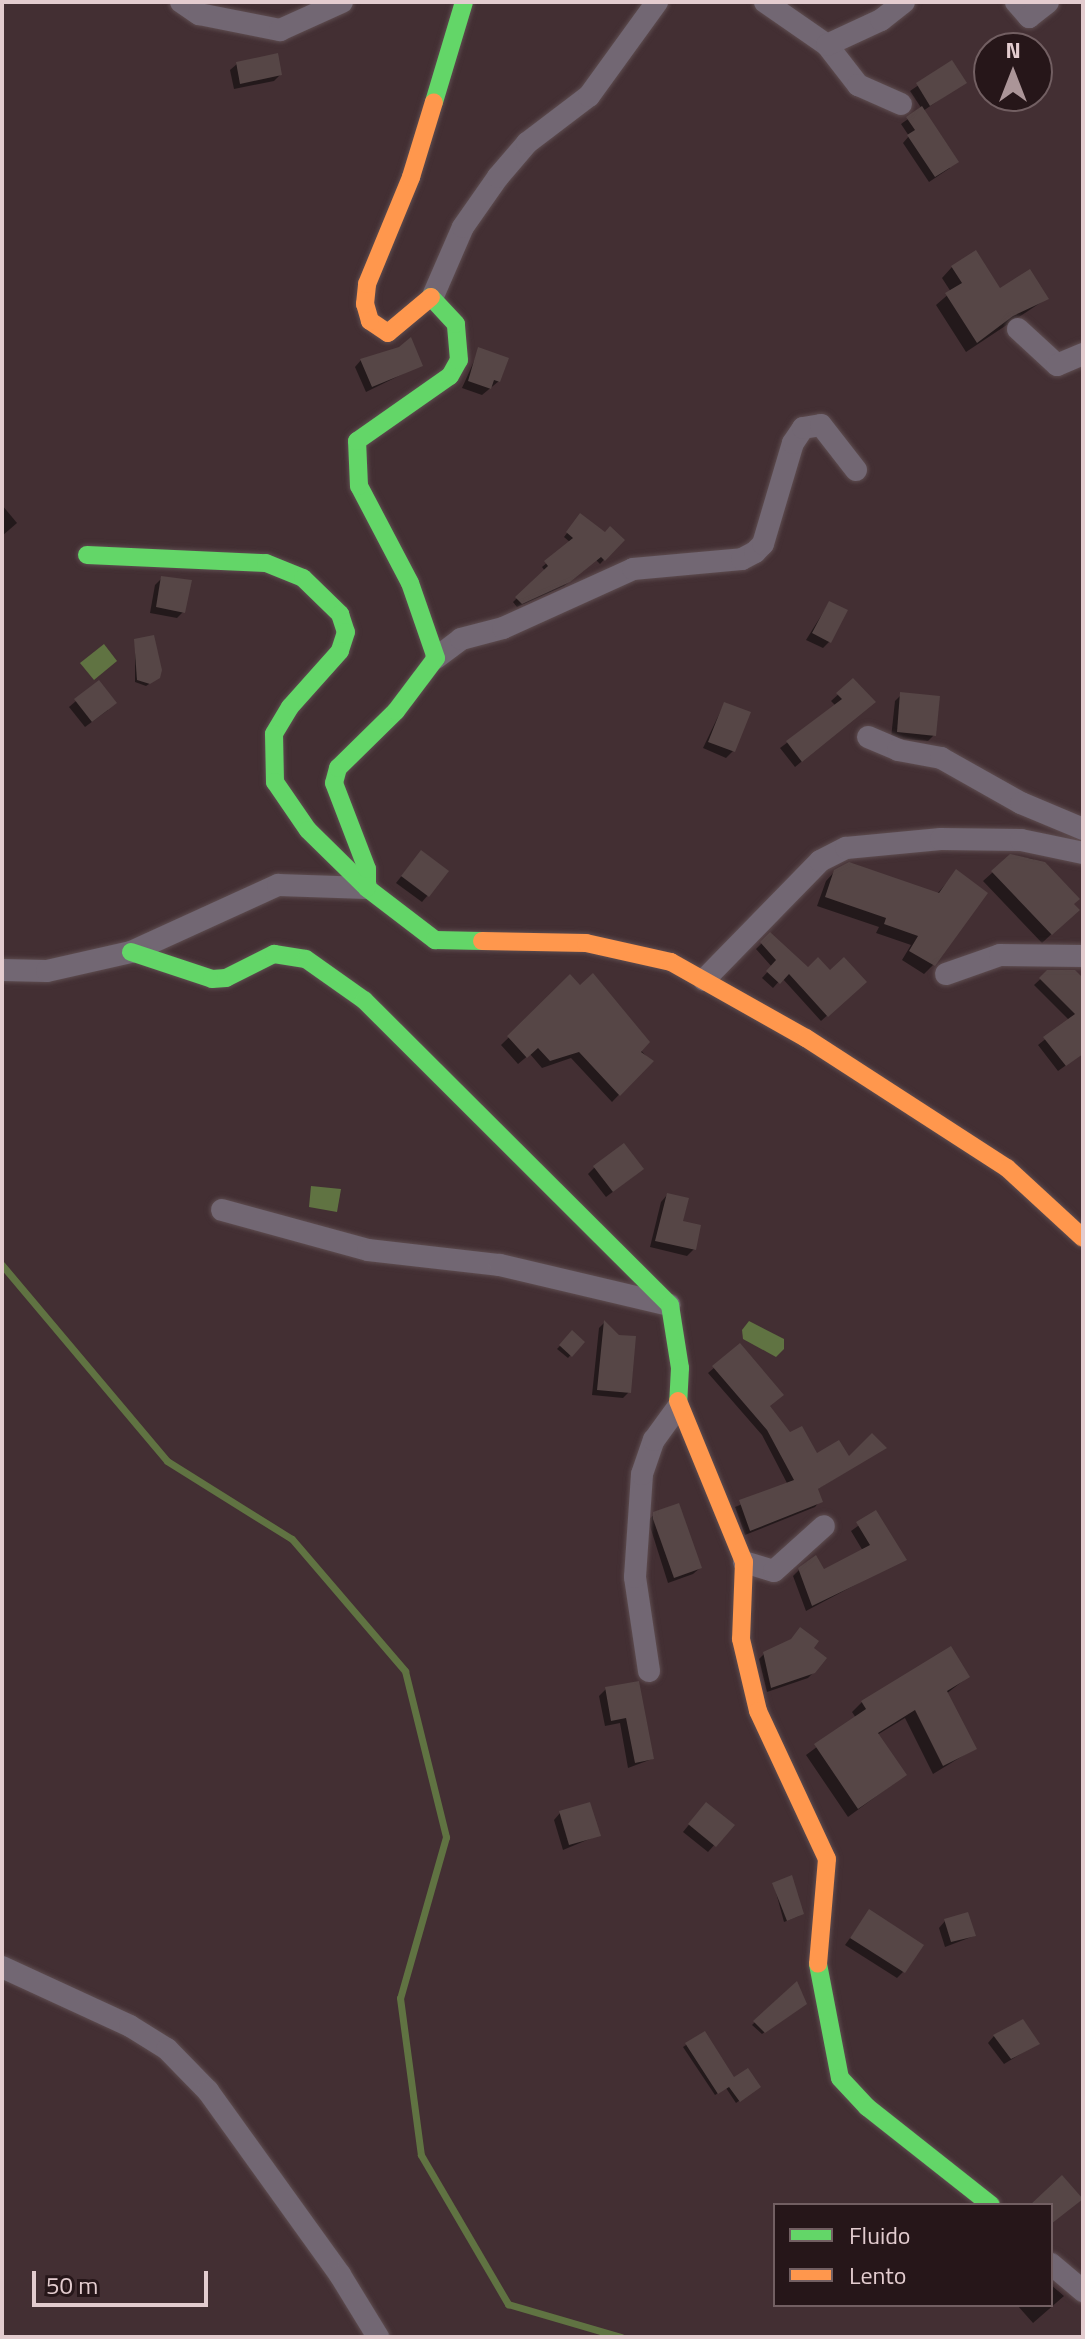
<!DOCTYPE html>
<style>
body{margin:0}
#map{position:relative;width:1085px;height:2339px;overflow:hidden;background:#432f33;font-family:"Titillium Web",sans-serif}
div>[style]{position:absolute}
.water>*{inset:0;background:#607342}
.shadow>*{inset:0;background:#0007}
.stream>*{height:7px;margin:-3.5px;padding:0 3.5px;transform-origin:3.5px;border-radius:3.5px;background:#607342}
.building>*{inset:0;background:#564646}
.roads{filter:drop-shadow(0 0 2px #5e4d50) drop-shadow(0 0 2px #5e4d50)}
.street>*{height:22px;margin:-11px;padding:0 11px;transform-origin:11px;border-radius:11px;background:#726773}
.fast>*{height:18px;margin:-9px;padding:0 9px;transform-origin:9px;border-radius:9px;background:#63d668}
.slow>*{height:18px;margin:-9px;padding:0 9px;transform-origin:9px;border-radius:9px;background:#ff974d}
span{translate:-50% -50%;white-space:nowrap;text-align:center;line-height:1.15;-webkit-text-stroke:7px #261619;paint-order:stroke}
.frame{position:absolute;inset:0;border:4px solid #e3cccf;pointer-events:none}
.legend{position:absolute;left:773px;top:2203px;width:280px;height:104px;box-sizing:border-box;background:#261619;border:2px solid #725f62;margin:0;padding:10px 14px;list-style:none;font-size:24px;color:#e3cccf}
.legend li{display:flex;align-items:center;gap:16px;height:40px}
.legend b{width:40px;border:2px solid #725f62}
.north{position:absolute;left:973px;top:32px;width:80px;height:80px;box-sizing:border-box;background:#261619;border:2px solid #725f62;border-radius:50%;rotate:0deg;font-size:22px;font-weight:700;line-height:32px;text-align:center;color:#e3cccf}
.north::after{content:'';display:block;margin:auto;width:28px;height:36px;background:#ab9598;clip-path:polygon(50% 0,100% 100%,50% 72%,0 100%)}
.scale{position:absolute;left:32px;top:2271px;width:176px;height:36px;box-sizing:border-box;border:4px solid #e3cccf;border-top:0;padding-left:10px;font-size:24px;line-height:28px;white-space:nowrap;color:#e3cccf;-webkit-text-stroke:6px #261619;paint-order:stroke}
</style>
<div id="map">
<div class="water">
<div style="clip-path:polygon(104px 644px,117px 661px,94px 680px,80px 663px)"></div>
<div style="clip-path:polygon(311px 1186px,341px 1189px,337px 1212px,309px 1207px)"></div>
<div style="clip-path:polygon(749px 1321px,784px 1339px,784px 1349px,776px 1357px,743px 1339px,742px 1330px)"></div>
</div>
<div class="shadow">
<div style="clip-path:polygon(951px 63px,964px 83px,923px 111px,950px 168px,929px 182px,903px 143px,909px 136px,901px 124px,922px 109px,910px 91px)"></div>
<div style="clip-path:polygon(237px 64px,280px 75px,274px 81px,234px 89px,230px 70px)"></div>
<div style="clip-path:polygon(952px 267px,999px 290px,1046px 299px,966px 352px,936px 305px,951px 292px,942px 278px)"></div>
<div style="clip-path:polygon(479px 350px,499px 381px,482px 395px,462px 388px)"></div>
<div style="clip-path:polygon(361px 360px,421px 365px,366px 392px,355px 367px)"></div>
<div style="clip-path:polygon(2px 505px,17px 523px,2px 536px)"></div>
<div style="clip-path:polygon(577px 520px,622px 540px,600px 564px,596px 560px,564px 586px,517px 607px,513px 602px,545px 571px,542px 567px,571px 543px,564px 537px)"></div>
<div style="clip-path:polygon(162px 578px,183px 612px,177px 618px,150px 613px,155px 585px)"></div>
<div style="clip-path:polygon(829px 603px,829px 642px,823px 648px,806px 640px)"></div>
<div style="clip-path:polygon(135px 641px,155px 680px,146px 686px,135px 682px)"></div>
<div style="clip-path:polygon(853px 681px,866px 708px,795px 767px,780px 748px,836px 706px,831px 701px)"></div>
<div style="clip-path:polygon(901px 695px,934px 735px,928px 741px,891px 738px,895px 701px)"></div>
<div style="clip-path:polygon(76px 701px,108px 710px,85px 727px,69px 707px)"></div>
<div style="clip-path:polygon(724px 704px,733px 751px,726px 758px,703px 748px)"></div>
<div style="clip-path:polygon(1011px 856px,1033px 859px,1077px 899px,1072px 904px,1077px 910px,1042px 943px,983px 881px)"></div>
<div style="clip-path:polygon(415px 859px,428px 895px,422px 902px,396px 883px)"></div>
<div style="clip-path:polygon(835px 871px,937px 894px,956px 872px,933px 965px,924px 974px,902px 960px,911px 945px,876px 933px,879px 927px,817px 906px,826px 881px)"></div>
<div style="clip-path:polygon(770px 935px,808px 969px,864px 982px,821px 1021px,782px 978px,773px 988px,762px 978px,772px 967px,756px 949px)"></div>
<div style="clip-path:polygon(1048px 972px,1083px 1005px,1083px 1053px,1058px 1071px,1038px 1045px,1069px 1020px,1034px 985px)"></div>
<div style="clip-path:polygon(570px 977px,651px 1061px,612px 1102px,571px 1058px,542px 1068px,530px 1054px,518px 1064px,501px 1045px)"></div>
<div style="clip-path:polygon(594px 1168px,635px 1175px,606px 1197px,588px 1174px)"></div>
<div style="clip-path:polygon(667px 1195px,694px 1249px,687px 1256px,650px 1247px,661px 1202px)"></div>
<div style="clip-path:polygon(604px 1323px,629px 1392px,623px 1398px,592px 1395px,599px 1328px)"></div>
<div style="clip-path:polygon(572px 1333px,582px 1342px,568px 1358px,557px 1349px)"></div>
<div style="clip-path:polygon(740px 1346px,768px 1406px,789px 1435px,816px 1455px,849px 1460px,884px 1448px,816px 1490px,820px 1501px,815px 1507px,745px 1535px,735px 1507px,788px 1485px,762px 1435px,708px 1373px)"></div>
<div style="clip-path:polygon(876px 1513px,904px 1559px,806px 1611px,793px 1576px,799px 1570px,823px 1572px,863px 1551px,851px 1531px)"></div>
<div style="clip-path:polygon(655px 1514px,700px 1568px,693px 1574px,668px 1583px,648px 1520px)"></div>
<div style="clip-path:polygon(811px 1649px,814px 1672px,808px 1678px,767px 1692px,759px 1659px,764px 1654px)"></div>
<div style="clip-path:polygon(968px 1677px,946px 1694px,974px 1749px,933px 1774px,905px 1718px,877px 1735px,905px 1775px,848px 1817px,806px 1755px,856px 1718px,852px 1712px,862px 1702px)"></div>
<div style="clip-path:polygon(638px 1683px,652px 1759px,628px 1768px,620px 1723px,605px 1726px,599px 1696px,606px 1689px)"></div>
<div style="clip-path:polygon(700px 1811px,732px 1825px,708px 1852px,683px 1832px)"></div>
<div style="clip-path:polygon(560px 1813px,599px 1835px,563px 1850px,554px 1820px)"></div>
<div style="clip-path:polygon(774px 1885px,802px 1914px,799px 1916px,784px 1922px)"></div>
<div style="clip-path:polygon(869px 1912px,903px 1972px,897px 1978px,845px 1945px)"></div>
<div style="clip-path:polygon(945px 1921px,974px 1936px,945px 1947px,939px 1928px)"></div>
<div style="clip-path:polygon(796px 1984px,802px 2006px,762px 2034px,752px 2025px)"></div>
<div style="clip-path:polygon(705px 2033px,733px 2080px,756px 2089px,736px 2103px,726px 2088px,715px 2095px,683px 2047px)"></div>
<div style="clip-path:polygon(994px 2036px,1037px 2044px,1004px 2064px,988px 2043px)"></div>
<div style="clip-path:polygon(1051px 2285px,1064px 2296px,1033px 2323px,1017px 2305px,1051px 2305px)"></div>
</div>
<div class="stream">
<div style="left:2px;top:1265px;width:256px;rotate:49.9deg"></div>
<div style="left:167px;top:1461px;width:147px;rotate:32deg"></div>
<div style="left:292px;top:1539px;width:174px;rotate:49.4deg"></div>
<div style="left:405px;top:1671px;width:171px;rotate:76.1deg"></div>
<div style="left:446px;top:1837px;width:167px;rotate:105.9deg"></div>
<div style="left:400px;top:1998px;width:158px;rotate:82.4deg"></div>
<div style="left:421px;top:2155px;width:173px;rotate:59.7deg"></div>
<div style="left:508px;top:2304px;width:118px;rotate:16.3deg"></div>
</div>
<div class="building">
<div style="clip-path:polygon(278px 53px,282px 75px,240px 84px,236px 62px)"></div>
<div style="clip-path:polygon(952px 60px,967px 83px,930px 106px,916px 83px)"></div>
<div style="clip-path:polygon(922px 106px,959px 162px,935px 177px,907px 135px,915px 130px,906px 117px)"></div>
<div style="clip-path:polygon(976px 250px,1000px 288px,1030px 269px,1049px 299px,1013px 316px,977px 343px,945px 293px,962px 283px,951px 266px)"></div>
<div style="clip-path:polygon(411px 337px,423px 366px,372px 387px,360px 359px,399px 347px)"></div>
<div style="clip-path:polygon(478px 347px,509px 358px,500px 382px,494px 380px,491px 389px,468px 381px)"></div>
<div style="clip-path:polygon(580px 513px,605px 532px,610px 526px,625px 540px,605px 561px,601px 557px,570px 582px,522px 604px,515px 597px,548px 566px,544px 561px,573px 538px,566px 532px)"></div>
<div style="clip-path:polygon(161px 576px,192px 580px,185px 613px,156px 607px)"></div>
<div style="clip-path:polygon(829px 601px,848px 610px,831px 643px,812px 633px)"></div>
<div style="clip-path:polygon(154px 635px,162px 670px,160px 678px,150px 684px,137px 680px,134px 639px)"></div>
<div style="clip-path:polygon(853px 678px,876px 702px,802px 762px,786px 741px,842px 699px,836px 693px)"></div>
<div style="clip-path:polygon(99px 680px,117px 703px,92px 722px,74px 699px)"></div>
<div style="clip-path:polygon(900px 692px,940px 696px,936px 736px,897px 732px)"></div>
<div style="clip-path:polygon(724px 702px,751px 712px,735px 752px,708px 742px)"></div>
<div style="clip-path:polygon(421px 850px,449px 871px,429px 897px,401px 876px)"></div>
<div style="clip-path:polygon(1010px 854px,1045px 862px,1080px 899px,1074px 904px,1080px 910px,1052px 935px,991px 871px)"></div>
<div style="clip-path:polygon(849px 862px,939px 893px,956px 869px,988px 893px,935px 966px,909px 951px,918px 936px,884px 924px,886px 918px,825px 897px,834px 870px)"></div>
<div style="clip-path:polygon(770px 932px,808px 967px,818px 957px,830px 970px,844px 957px,867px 982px,828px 1017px,789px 974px,780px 984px,766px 971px,776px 960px,760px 942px)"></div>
<div style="clip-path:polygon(1047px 970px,1075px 970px,1083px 978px,1083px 1054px,1066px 1066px,1043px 1037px,1075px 1014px,1039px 978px)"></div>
<div style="clip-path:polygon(593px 973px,650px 1042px,641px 1052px,654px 1061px,620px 1096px,579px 1052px,550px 1061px,538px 1048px,527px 1058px,507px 1036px,570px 974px,580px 985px)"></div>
<div style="clip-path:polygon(624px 1143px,644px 1169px,613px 1192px,593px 1166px)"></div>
<div style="clip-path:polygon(667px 1193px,689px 1198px,683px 1221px,701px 1225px,696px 1250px,655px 1241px)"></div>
<div style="clip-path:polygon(604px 1320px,619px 1335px,636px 1336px,631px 1393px,597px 1390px)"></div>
<div style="clip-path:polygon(572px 1330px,585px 1342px,572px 1357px,559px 1345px)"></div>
<div style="clip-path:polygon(740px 1343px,784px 1395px,770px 1406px,790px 1432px,802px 1426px,817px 1453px,839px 1440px,849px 1456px,872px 1433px,887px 1448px,818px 1489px,823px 1502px,750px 1531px,739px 1500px,794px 1480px,767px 1430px,712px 1366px)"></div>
<div style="clip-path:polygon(679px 1503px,702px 1568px,674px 1578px,653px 1519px,653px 1512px)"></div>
<div style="clip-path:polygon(876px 1510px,907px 1560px,812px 1606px,798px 1568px,816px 1555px,824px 1569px,870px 1545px,856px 1522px)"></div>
<div style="clip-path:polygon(800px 1627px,819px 1641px,814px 1648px,827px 1658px,815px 1673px,771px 1688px,763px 1652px,791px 1639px)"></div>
<div style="clip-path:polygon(951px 1646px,970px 1677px,947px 1691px,977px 1749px,943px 1766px,915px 1710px,878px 1733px,907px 1775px,858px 1809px,814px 1744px,866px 1709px,861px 1701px)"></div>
<div style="clip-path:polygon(639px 1681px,654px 1759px,635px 1763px,626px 1718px,611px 1721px,605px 1687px)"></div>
<div style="clip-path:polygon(590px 1802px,601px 1836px,569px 1845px,559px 1811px)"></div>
<div style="clip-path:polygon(706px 1802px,735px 1825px,716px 1847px,688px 1824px)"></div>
<div style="clip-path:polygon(792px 1875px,804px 1914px,787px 1921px,772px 1883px)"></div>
<div style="clip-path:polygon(869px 1909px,924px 1945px,905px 1973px,850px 1938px)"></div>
<div style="clip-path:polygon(968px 1912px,976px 1936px,951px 1942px,944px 1919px)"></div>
<div style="clip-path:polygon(797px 1981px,807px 2004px,765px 2033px,753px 2021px)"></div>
<div style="clip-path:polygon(1023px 2019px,1040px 2044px,1011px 2059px,993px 2035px)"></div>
<div style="clip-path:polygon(705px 2031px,734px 2077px,748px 2068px,761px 2087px,740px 2102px,729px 2087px,718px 2094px,685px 2043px)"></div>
<div style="clip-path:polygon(1062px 2175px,1083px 2199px,1051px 2224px,1051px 2205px,1030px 2205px)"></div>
</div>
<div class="roads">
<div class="street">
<div style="left:181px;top:2px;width:22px;rotate:34deg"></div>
<div style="left:199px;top:14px;width:83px;rotate:11.2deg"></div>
<div style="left:280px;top:30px;width:68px;rotate:-24.3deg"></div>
<div style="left:765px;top:2px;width:75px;rotate:34.7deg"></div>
<div style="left:827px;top:45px;width:51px;rotate:52.2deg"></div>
<div style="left:858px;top:85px;width:47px;rotate:23.8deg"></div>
<div style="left:1016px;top:2px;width:20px;rotate:49deg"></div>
<div style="left:1029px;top:17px;width:24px;rotate:-38deg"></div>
<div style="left:827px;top:45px;width:60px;rotate:-24.8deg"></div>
<div style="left:881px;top:20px;width:29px;rotate:-38deg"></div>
<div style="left:433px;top:296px;width:75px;rotate:-66.5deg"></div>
<div style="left:463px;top:227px;width:61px;rotate:-55deg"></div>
<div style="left:498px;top:177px;width:45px;rotate:-49.5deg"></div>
<div style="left:527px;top:143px;width:78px;rotate:-37.2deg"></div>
<div style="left:589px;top:96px;width:116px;rotate:-54.1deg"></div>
<div style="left:1018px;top:329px;width:53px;rotate:42.7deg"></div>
<div style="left:1057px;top:365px;width:28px;rotate:-23deg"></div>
<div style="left:436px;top:658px;width:31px;rotate:-37deg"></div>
<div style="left:461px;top:639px;width:43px;rotate:-14.7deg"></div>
<div style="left:503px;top:628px;width:143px;rotate:-24.4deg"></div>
<div style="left:633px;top:569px;width:109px;rotate:-5.2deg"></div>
<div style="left:742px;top:559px;width:15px;rotate:-28deg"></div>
<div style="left:755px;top:552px;width:11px;rotate:-45deg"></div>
<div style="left:763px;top:544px;width:105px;rotate:-73.5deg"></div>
<div style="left:793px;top:443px;width:18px;rotate:-56deg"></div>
<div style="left:803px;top:428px;width:18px;rotate:-9deg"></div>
<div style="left:821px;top:425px;width:57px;rotate:52.1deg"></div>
<div style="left:868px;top:737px;width:33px;rotate:23deg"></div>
<div style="left:898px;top:750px;width:44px;rotate:10.5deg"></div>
<div style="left:941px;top:758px;width:92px;rotate:29.4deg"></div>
<div style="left:1021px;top:803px;width:67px;rotate:22.8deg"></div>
<div style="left:2px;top:970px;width:45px;rotate:1.3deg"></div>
<div style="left:47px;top:971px;width:86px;rotate:-12.7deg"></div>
<div style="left:131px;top:952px;width:162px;rotate:-24.5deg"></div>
<div style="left:278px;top:885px;width:89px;rotate:1.9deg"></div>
<div style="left:946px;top:974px;width:57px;rotate:-19.4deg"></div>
<div style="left:1000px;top:955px;width:83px;rotate:0.7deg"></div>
<div style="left:704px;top:980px;width:166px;rotate:-45.7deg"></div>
<div style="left:820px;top:861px;width:29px;rotate:-27deg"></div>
<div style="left:846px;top:848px;width:95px;rotate:-5.4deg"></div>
<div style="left:941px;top:839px;width:80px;rotate:0.7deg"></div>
<div style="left:1021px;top:840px;width:63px;rotate:11.8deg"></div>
<div style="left:222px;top:1210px;width:151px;rotate:15.3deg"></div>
<div style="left:368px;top:1250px;width:133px;rotate:6.5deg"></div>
<div style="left:500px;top:1265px;width:174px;rotate:13.3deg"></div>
<div style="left:744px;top:1562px;width:31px;rotate:17deg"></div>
<div style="left:774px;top:1571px;width:67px;rotate:-42deg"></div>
<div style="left:649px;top:1671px;width:95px;rotate:-98.5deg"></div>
<div style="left:635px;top:1577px;width:103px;rotate:-86.1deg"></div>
<div style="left:642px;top:1474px;width:36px;rotate:-71deg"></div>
<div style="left:654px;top:1440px;width:41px;rotate:-54deg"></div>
<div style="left:2px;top:1967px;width:141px;rotate:24.7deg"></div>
<div style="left:130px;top:2026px;width:44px;rotate:31.9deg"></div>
<div style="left:167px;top:2049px;width:59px;rotate:45.7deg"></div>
<div style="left:208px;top:2091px;width:226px;rotate:54.3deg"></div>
<div style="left:340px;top:2275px;width:73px;rotate:58.5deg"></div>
<div style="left:1051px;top:2264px;width:42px;rotate:40.2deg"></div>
</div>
<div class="fast">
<div style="left:434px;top:102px;width:104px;rotate:-73.3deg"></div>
<div style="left:87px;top:555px;width:179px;rotate:2.6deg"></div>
<div style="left:266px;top:563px;width:40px;rotate:22deg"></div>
<div style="left:303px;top:578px;width:52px;rotate:44.2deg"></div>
<div style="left:340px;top:614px;width:19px;rotate:72deg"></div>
<div style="left:346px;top:632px;width:20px;rotate:108deg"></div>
<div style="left:340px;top:651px;width:75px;rotate:131.8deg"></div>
<div style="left:290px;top:707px;width:31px;rotate:121deg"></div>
<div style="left:274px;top:734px;width:48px;rotate:88.8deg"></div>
<div style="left:275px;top:782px;width:58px;rotate:55.5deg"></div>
<div style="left:308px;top:830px;width:83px;rotate:44.5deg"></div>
<div style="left:367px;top:888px;width:86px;rotate:37.4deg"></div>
<div style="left:435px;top:940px;width:47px;rotate:1.2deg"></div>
<div style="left:367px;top:888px;width:19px;rotate:-90deg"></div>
<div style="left:367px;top:869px;width:92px;rotate:-111deg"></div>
<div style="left:334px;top:783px;width:16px;rotate:-75deg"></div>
<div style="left:338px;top:768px;width:81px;rotate:-44.5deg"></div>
<div style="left:396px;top:711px;width:66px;rotate:-53deg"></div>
<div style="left:436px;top:658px;width:79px;rotate:-109.1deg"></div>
<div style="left:410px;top:583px;width:110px;rotate:-117.7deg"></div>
<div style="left:359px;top:486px;width:45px;rotate:-92.5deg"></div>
<div style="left:357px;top:441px;width:113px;rotate:-35deg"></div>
<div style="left:450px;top:376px;width:18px;rotate:-61deg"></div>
<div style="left:459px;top:360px;width:36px;rotate:-95deg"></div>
<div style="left:456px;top:324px;width:37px;rotate:-133deg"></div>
<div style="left:131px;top:952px;width:85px;rotate:18.4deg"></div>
<div style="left:212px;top:979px;width:14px;rotate:-4deg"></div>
<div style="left:226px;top:978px;width:54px;rotate:-26.6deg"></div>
<div style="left:274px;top:954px;width:32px;rotate:9deg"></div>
<div style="left:306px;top:959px;width:71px;rotate:35.3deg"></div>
<div style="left:364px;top:1000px;width:432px;rotate:44.9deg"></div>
<div style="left:670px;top:1305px;width:64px;rotate:81deg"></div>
<div style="left:680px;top:1368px;width:33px;rotate:93deg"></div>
<div style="left:818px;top:1964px;width:116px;rotate:79.1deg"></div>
<div style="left:840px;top:2078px;width:40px;rotate:47deg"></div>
<div style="left:867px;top:2107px;width:158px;rotate:38.3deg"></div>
</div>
<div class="slow">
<div style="left:431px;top:297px;width:56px;rotate:140.1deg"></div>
<div style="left:388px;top:333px;width:22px;rotate:-146deg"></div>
<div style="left:370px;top:321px;width:18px;rotate:-106deg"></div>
<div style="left:365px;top:304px;width:20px;rotate:-84deg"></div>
<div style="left:367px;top:284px;width:116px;rotate:-67.6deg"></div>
<div style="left:411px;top:177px;width:78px;rotate:-73deg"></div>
<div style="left:482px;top:941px;width:104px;rotate:1.1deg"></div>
<div style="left:586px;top:943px;width:87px;rotate:12.6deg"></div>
<div style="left:671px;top:962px;width:155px;rotate:29.4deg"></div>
<div style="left:806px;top:1038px;width:239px;rotate:32.9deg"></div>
<div style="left:1007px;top:1168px;width:103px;rotate:42.6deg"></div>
<div style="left:678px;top:1401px;width:174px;rotate:67.7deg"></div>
<div style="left:744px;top:1562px;width:77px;rotate:92.2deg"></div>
<div style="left:741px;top:1639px;width:74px;rotate:76.7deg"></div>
<div style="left:758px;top:1711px;width:163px;rotate:65deg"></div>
<div style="left:827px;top:1859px;width:105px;rotate:94.9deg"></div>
</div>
</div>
<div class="frame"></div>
<ul class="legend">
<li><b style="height:10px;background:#63d668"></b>Fluido</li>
<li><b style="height:10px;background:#ff974d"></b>Lento</li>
</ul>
<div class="north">N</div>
<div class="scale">50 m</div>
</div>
